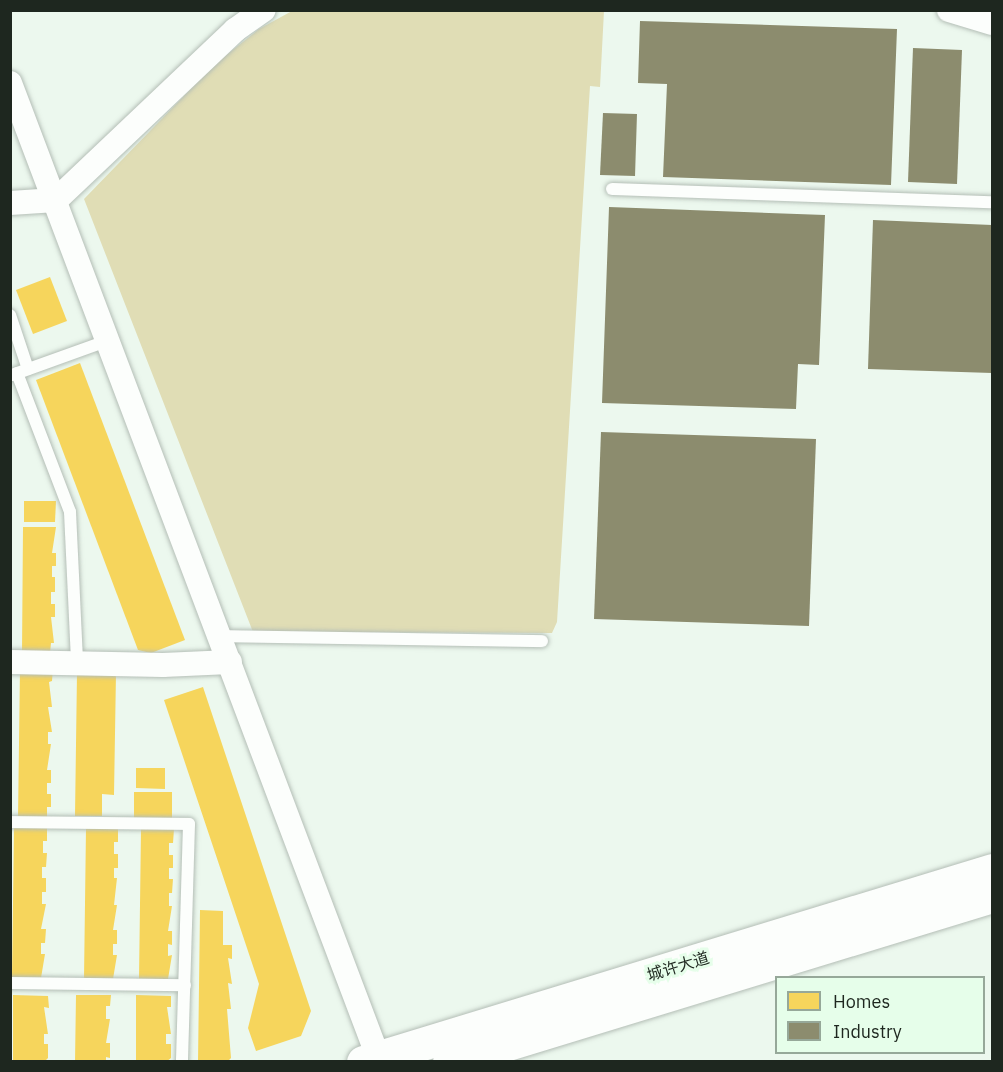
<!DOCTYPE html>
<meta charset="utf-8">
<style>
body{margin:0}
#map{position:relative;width:1003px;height:1072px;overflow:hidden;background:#ecf8ee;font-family:"IBM Plex Sans","Noto Sans SC",sans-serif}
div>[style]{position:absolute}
.green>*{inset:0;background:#e0ddb5}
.homes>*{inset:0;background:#f6d55c}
.industry>*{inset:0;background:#8c8c6e}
.roads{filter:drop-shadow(0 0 2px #b4beb6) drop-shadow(0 0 2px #b4beb6)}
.lane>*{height:12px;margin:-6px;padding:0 6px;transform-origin:6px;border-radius:6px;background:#fcfefc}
.street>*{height:24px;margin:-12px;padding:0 12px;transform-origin:12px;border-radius:12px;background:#fcfefc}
.secondary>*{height:33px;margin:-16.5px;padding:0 16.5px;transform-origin:16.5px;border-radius:16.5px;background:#fcfefc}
span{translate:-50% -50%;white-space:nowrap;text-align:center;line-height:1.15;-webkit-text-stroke:6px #e6feea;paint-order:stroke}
.street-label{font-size:16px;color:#1e271f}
.frame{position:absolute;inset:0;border:12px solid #1e271f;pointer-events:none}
.legend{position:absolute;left:775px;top:976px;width:210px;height:78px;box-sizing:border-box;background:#e6feea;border:2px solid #96a899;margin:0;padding:8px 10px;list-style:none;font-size:18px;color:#1e271f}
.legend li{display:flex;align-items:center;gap:12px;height:30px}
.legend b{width:30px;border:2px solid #96a899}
</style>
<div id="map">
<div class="green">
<div style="clip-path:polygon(292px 11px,604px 11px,600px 87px,590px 86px,557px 622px,552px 633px,253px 632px,84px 199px,215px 64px,259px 29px)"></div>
</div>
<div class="homes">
<div style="clip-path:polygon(50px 277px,67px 321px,33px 334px,16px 290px)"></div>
<div style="clip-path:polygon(80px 363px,185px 640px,151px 653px,138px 650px,36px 380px)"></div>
<div style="clip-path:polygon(24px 501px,56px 501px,55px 522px,24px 522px)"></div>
<div style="clip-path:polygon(23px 527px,56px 527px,52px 553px,56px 553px,56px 566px,52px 566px,52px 577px,55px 577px,55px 592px,51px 592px,51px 604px,55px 604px,55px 617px,51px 617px,54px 643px,51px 643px,50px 653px,22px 652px)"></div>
<div style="clip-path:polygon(20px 668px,53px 668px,52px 681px,49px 682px,52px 707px,48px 707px,52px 732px,48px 732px,48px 744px,51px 744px,47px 770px,51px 770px,51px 783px,47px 783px,47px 794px,51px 794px,51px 807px,47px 807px,47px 818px,18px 818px)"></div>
<div style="clip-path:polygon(77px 673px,116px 673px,114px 795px,102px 794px,102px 816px,75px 816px)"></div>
<div style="clip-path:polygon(203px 687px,311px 1011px,301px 1036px,256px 1051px,248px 1028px,259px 984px,164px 700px)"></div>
<div style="clip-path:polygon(136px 768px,165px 768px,165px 789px,136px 788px)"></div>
<div style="clip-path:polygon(134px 792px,172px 792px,172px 818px,134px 818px)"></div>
<div style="clip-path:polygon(14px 827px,47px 828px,47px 841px,43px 841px,43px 853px,47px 853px,46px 867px,42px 867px,42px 878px,46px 878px,46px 892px,42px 892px,42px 904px,46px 904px,41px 929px,46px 929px,45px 943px,41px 943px,41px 954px,45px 954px,41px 978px,12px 978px)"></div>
<div style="clip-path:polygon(86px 828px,118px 828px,118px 842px,114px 842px,114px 854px,118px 854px,118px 868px,114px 868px,114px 878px,117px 878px,114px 905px,117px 905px,113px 930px,117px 930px,117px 944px,113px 944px,113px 955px,117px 955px,113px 979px,84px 978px)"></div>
<div style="clip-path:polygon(141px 829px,174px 829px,173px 843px,169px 843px,169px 855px,173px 855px,173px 868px,169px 868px,169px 879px,173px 879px,172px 893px,169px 893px,169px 906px,172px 906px,168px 931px,172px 931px,172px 945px,168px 944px,168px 956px,172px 955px,168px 979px,139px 979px)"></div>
<div style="clip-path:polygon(200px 910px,223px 911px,223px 945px,232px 945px,232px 959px,228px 958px,232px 984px,228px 983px,231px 1009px,227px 1009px,231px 1058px,227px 1062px,198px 1062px)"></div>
<div style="clip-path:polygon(13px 995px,48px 996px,49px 1008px,44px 1007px,48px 1034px,44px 1034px,44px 1044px,48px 1044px,48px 1058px,44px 1062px,13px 1062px)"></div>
<div style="clip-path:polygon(76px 995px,111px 995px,110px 1006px,106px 1006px,106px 1019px,110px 1019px,106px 1043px,110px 1043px,110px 1058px,106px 1057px,106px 1062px,75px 1062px)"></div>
<div style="clip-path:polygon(136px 995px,171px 996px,171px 1007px,167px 1007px,171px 1034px,166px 1034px,166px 1044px,171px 1044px,171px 1058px,166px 1062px,136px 1062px)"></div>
</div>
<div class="industry">
<div style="clip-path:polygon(640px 21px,897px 29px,891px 185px,663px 177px,667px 84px,638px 83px)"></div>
<div style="clip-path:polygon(913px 48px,962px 50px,957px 184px,908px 182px)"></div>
<div style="clip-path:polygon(603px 113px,637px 114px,635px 176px,600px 175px)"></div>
<div style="clip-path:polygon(609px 207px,825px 215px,819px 365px,798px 364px,796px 409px,602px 403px)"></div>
<div style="clip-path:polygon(873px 220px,992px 225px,992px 373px,868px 369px)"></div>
<div style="clip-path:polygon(601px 432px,816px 439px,809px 626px,594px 619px)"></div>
</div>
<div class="roads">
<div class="lane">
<div style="left:612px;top:189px;width:380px;rotate:2deg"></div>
<div style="left:10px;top:315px;width:57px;rotate:71.6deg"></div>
<div style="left:17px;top:373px;width:149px;rotate:69.1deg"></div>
<div style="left:70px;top:512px;width:151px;rotate:87.3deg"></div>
<div style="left:12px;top:375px;width:103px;rotate:-19.8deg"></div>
<div style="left:220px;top:636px;width:322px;rotate:0.9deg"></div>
<div style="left:10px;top:822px;width:179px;rotate:0.6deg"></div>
<div style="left:189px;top:824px;width:238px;rotate:91.7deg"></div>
<div style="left:10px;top:983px;width:175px;rotate:0.7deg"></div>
</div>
<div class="street">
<div style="left:949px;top:10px;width:45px;rotate:16.8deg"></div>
<div style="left:10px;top:83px;width:1041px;rotate:69.3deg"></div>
<div style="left:10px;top:203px;width:46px;rotate:-3.7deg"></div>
<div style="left:56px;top:200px;width:247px;rotate:-43.5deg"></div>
<div style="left:235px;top:30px;width:35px;rotate:-35deg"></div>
<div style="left:10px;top:662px;width:153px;rotate:1.1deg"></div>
<div style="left:163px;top:665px;width:67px;rotate:-2.6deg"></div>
</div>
<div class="secondary">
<div style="left:363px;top:1062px;width:658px;rotate:-16.97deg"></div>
<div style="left:449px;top:1062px;width:568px;rotate:-17deg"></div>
</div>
</div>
<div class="street-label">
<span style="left:678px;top:966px;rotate:-17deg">城许大道</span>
</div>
<div class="frame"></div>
<ul class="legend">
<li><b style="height:16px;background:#f6d55c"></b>Homes</li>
<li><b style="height:16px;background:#8c8c6e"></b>Industry</li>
</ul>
</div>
